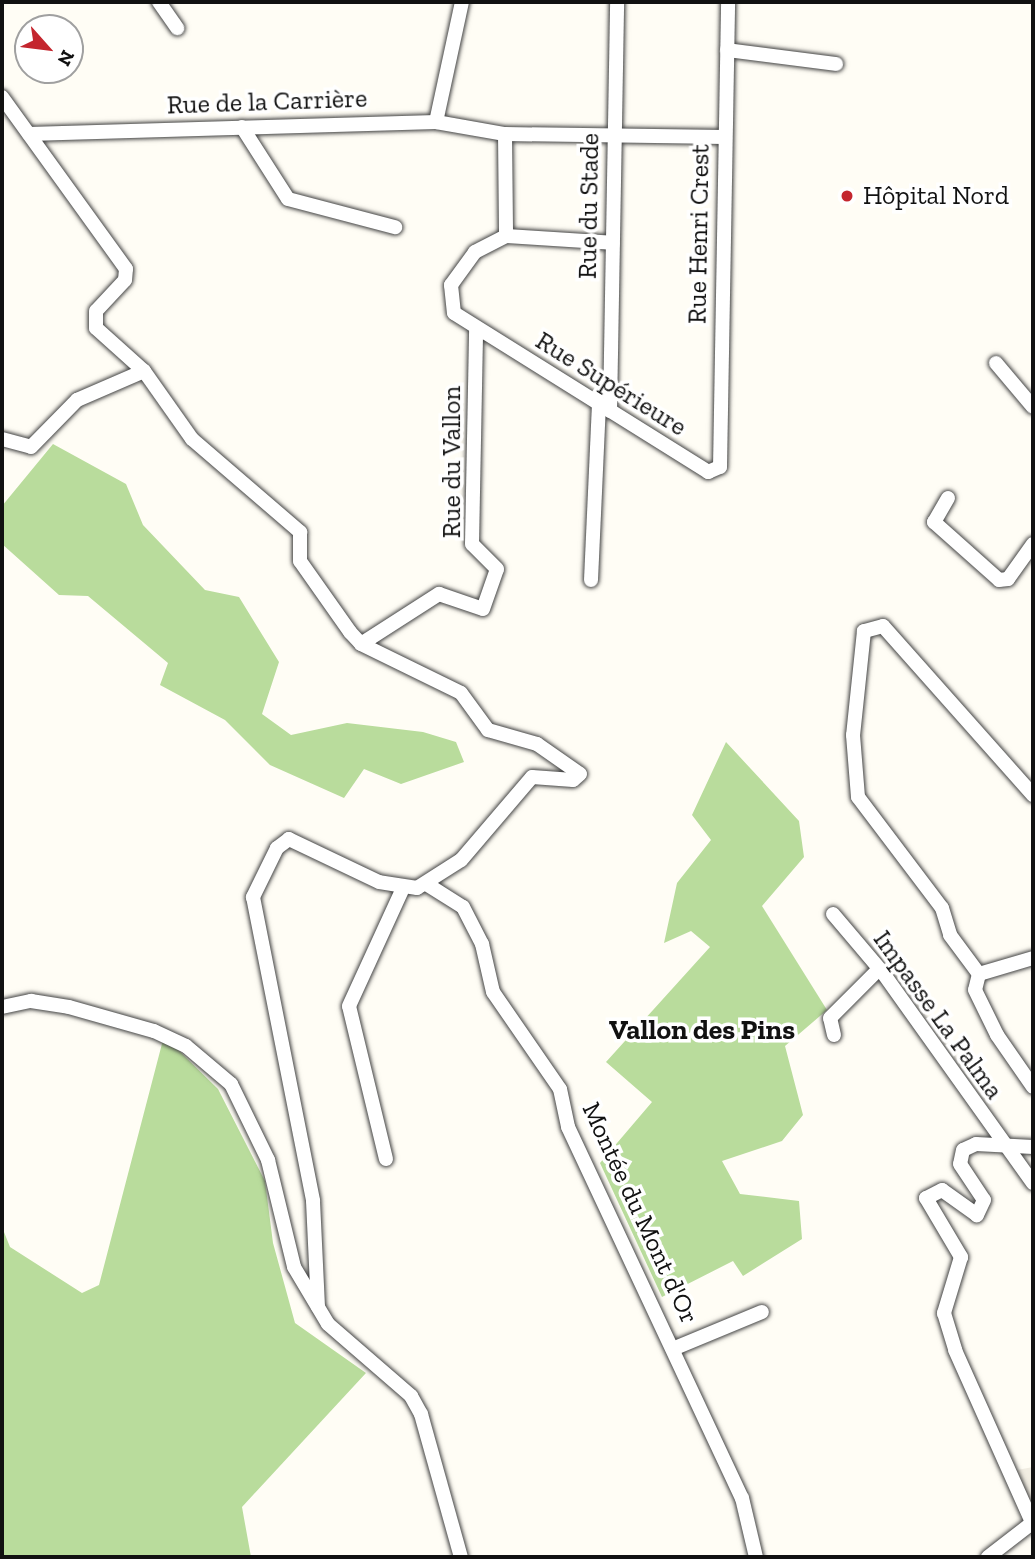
<!DOCTYPE html>
<meta charset="utf-8">
<style>
body{margin:0}
#map{position:relative;width:1035px;height:1559px;overflow:hidden;background:#fffdf5;font-family:"Zilla Slab",serif}
div>[style]{position:absolute}
.forest>*{inset:0;background:#b9dc9c}
.plaza>*{inset:0;background:#f1ede2}
.roads{filter:drop-shadow(0 0 2px #444) drop-shadow(0 0 2px #444)}
.minor>*{height:14px;margin:-7px;padding:0 7px;transform-origin:7px;border-radius:7px;background:#fff}
.dots>*{width:19px;height:19px;translate:-50% -50%;box-sizing:border-box;border:4px solid #fff;border-radius:50%}
span{translate:-50% -50%;white-space:nowrap;text-align:center;line-height:1.15;-webkit-text-stroke:7px #fff;paint-order:stroke}
.street-label{font-size:26px;color:#111}
.poi-label{font-size:26px;color:#111}
.left{translate:0 -50%;text-align:left}
.neighbourhood-label{font-size:28px;color:#111;font-weight:700}
.frame{position:absolute;inset:0;border:4px solid #111;pointer-events:none}
.north{position:absolute;left:14px;top:14px;width:70px;height:70px;box-sizing:border-box;background:#fff;border:2px solid #a0a0a0;border-radius:50%;rotate:118deg;font-size:19px;font-weight:700;line-height:28px;text-align:center;color:#111}
.north::after{content:'';display:block;margin:auto;width:24px;height:32px;background:#c4262e;clip-path:polygon(50% 0,100% 100%,50% 72%,0 100%)}
</style>
<div id="map">
<div class="forest">
<div style="clip-path:polygon(53px 444px,126px 484px,143px 525px,205px 590px,239px 597px,279px 662px,262px 714px,291px 735px,347px 723px,423px 732px,456px 742px,464px 762px,401px 784px,364px 769px,344px 798px,270px 765px,225px 720px,160px 685px,168px 663px,88px 596px,59px 595px,2px 544px,2px 506px)"></div>
<div style="clip-path:polygon(726px 742px,799px 821px,804px 857px,762px 906px,827px 1010px,785px 1046px,803px 1115px,782px 1141px,722px 1161px,740px 1194px,799px 1201px,802px 1239px,743px 1276px,733px 1261px,662px 1297px,600px 1163px,652px 1102px,606px 1062px,710px 947px,691px 931px,664px 943px,677px 883px,711px 840px,692px 815px)"></div>
<div style="clip-path:polygon(164px 1036px,218px 1089px,265px 1181px,273px 1243px,295px 1323px,366px 1373px,242px 1507px,251px 1557px,2px 1557px,2px 1227px,10px 1247px,82px 1293px,99px 1285px)"></div>
</div>
<div class="plaza">
<div style="clip-path:polygon(1033px 1467px,1033px 1508px,1017px 1470px)"></div>
</div>
<div class="roads">
<div class="minor">
<div style="left:159px;top:2px;width:32px;rotate:55deg"></div>
<div style="left:727px;top:50px;width:110px;rotate:7.3deg"></div>
<div style="left:2px;top:97px;width:212px;rotate:54.2deg"></div>
<div style="left:126px;top:269px;width:11px;rotate:95deg"></div>
<div style="left:125px;top:280px;width:42px;rotate:133.1deg"></div>
<div style="left:96px;top:311px;width:17px;rotate:90deg"></div>
<div style="left:96px;top:328px;width:64px;rotate:41.9deg"></div>
<div style="left:144px;top:371px;width:83px;rotate:54.8deg"></div>
<div style="left:192px;top:439px;width:143px;rotate:40.7deg"></div>
<div style="left:300px;top:532px;width:29px;rotate:90deg"></div>
<div style="left:300px;top:561px;width:87px;rotate:54.8deg"></div>
<div style="left:350px;top:632px;width:16px;rotate:47deg"></div>
<div style="left:361px;top:644px;width:111px;rotate:26.1deg"></div>
<div style="left:461px;top:693px;width:46px;rotate:53.9deg"></div>
<div style="left:488px;top:730px;width:51px;rotate:15.9deg"></div>
<div style="left:537px;top:744px;width:52px;rotate:34.9deg"></div>
<div style="left:580px;top:774px;width:9px;rotate:139deg"></div>
<div style="left:573px;top:780px;width:41px;rotate:-175.8deg"></div>
<div style="left:532px;top:777px;width:109px;rotate:130.5deg"></div>
<div style="left:461px;top:860px;width:52px;rotate:147.5deg"></div>
<div style="left:417px;top:888px;width:38px;rotate:-171deg"></div>
<div style="left:379px;top:882px;width:100px;rotate:-154.5deg"></div>
<div style="left:289px;top:839px;width:15px;rotate:143deg"></div>
<div style="left:277px;top:848px;width:55px;rotate:116.1deg"></div>
<div style="left:253px;top:897px;width:310px;rotate:78.8deg"></div>
<div style="left:313px;top:1201px;width:106px;rotate:87.3deg"></div>
<div style="left:436px;top:122px;width:123px;rotate:-77.8deg"></div>
<div style="left:242px;top:127px;width:85px;rotate:57.4deg"></div>
<div style="left:288px;top:199px;width:111px;rotate:14.7deg"></div>
<div style="left:29px;top:134px;width:407px;rotate:-1.7deg"></div>
<div style="left:436px;top:122px;width:70px;rotate:9.9deg"></div>
<div style="left:505px;top:134px;width:220px;rotate:0.8deg"></div>
<div style="left:505px;top:134px;width:102px;rotate:89.4deg"></div>
<div style="left:506px;top:236px;width:35px;rotate:153deg"></div>
<div style="left:475px;top:252px;width:41px;rotate:126deg"></div>
<div style="left:451px;top:285px;width:28px;rotate:84deg"></div>
<div style="left:454px;top:313px;width:300px;rotate:32deg"></div>
<div style="left:708px;top:472px;width:13px;rotate:-23deg"></div>
<div style="left:720px;top:467px;width:465px;rotate:-89deg"></div>
<div style="left:506px;top:236px;width:107px;rotate:3.7deg"></div>
<div style="left:996px;top:363px;width:57px;rotate:49.9deg"></div>
<div style="left:610px;top:411px;width:409px;rotate:-89deg"></div>
<div style="left:2px;top:439px;width:30px;rotate:15deg"></div>
<div style="left:31px;top:447px;width:66px;rotate:-45.6deg"></div>
<div style="left:77px;top:400px;width:73px;rotate:-23.4deg"></div>
<div style="left:948px;top:498px;width:28px;rotate:120deg"></div>
<div style="left:934px;top:522px;width:87px;rotate:41.7deg"></div>
<div style="left:999px;top:580px;width:9px;rotate:-6deg"></div>
<div style="left:1008px;top:579px;width:43px;rotate:-54.5deg"></div>
<div style="left:591px;top:580px;width:175px;rotate:-87.4deg"></div>
<div style="left:361px;top:644px;width:93px;rotate:-32.7deg"></div>
<div style="left:439px;top:594px;width:46px;rotate:18.8deg"></div>
<div style="left:483px;top:609px;width:42px;rotate:-70.7deg"></div>
<div style="left:497px;top:569px;width:35px;rotate:-135deg"></div>
<div style="left:472px;top:544px;width:214px;rotate:-88.9deg"></div>
<div style="left:1033px;top:795px;width:226px;rotate:-131.6deg"></div>
<div style="left:883px;top:626px;width:20px;rotate:165deg"></div>
<div style="left:864px;top:631px;width:105px;rotate:96deg"></div>
<div style="left:853px;top:735px;width:62px;rotate:85.4deg"></div>
<div style="left:858px;top:797px;width:139px;rotate:52.9deg"></div>
<div style="left:942px;top:908px;width:28px;rotate:73deg"></div>
<div style="left:950px;top:935px;width:49px;rotate:53.4deg"></div>
<div style="left:979px;top:974px;width:56px;rotate:-16.5deg"></div>
<div style="left:428px;top:885px;width:41px;rotate:32.2deg"></div>
<div style="left:463px;top:907px;width:42px;rotate:62.8deg"></div>
<div style="left:482px;top:944px;width:49px;rotate:77.1deg"></div>
<div style="left:493px;top:992px;width:118px;rotate:55.4deg"></div>
<div style="left:560px;top:1089px;width:39px;rotate:78deg"></div>
<div style="left:568px;top:1127px;width:410px;rotate:64.9deg"></div>
<div style="left:742px;top:1498px;width:61px;rotate:76.7deg"></div>
<div style="left:833px;top:914px;width:77px;rotate:49.7deg"></div>
<div style="left:883px;top:973px;width:258px;rotate:54.5deg"></div>
<div style="left:979px;top:974px;width:16px;rotate:104deg"></div>
<div style="left:975px;top:990px;width:50px;rotate:63.9deg"></div>
<div style="left:997px;top:1035px;width:63px;rotate:55.3deg"></div>
<div style="left:2px;top:1007px;width:30px;rotate:-12deg"></div>
<div style="left:31px;top:1001px;width:38px;rotate:9deg"></div>
<div style="left:69px;top:1007px;width:88px;rotate:15.8deg"></div>
<div style="left:154px;top:1031px;width:35px;rotate:25deg"></div>
<div style="left:186px;top:1046px;width:59px;rotate:40.2deg"></div>
<div style="left:231px;top:1084px;width:85px;rotate:64deg"></div>
<div style="left:268px;top:1160px;width:110px;rotate:76.3deg"></div>
<div style="left:294px;top:1267px;width:66px;rotate:59.2deg"></div>
<div style="left:328px;top:1324px;width:110px;rotate:40.9deg"></div>
<div style="left:411px;top:1396px;width:21px;rotate:61deg"></div>
<div style="left:421px;top:1414px;width:148px;rotate:74.4deg"></div>
<div style="left:834px;top:1035px;width:17px;rotate:-103deg"></div>
<div style="left:830px;top:1018px;width:68px;rotate:-45deg"></div>
<div style="left:1033px;top:1147px;width:57px;rotate:-177deg"></div>
<div style="left:976px;top:1144px;width:14px;rotate:155deg"></div>
<div style="left:963px;top:1150px;width:14px;rotate:102deg"></div>
<div style="left:960px;top:1164px;width:43px;rotate:56.3deg"></div>
<div style="left:984px;top:1200px;width:17px;rotate:115deg"></div>
<div style="left:977px;top:1215px;width:43px;rotate:-144.5deg"></div>
<div style="left:942px;top:1190px;width:18px;rotate:153deg"></div>
<div style="left:926px;top:1198px;width:69px;rotate:59.3deg"></div>
<div style="left:961px;top:1257px;width:59px;rotate:106.9deg"></div>
<div style="left:944px;top:1313px;width:39px;rotate:73deg"></div>
<div style="left:955px;top:1350px;width:191px;rotate:65.9deg"></div>
<div style="left:386px;top:1159px;width:157px;rotate:-103.6deg"></div>
<div style="left:349px;top:1006px;width:128px;rotate:-65.4deg"></div>
<div style="left:675px;top:1348px;width:94px;rotate:-22.5deg"></div>
<div style="left:988px;top:1557px;width:56px;rotate:-37.7deg"></div>
</div>
</div>
<div class="dots">
<div style="left:847px;top:196px;background:#c4262e"></div>
</div>
<div class="street-label">
<span style="left:267px;top:102px;rotate:-2deg">Rue de la Carrière</span>
<span style="left:589px;top:206px;rotate:-89deg">Rue du Stade</span>
<span style="left:699px;top:234px;rotate:-89deg">Rue Henri Crest</span>
<span style="left:611px;top:384px;rotate:32deg">Rue Supérieure</span>
<span style="left:452px;top:462px;rotate:-90deg">Rue du Vallon</span>
<span style="left:938px;top:1015px;rotate:54deg">Impasse La Palma</span>
<span style="left:640px;top:1213px;rotate:65deg">Montée du Mont d'Or</span>
</div>
<div class="poi-label">
<span class="left" style="left:863px;top:196px">Hôpital Nord</span>
</div>
<div class="neighbourhood-label">
<span style="left:702px;top:1030px">Vallon des Pins</span>
</div>
<div class="frame"></div>
<div class="north">N</div>
</div>
